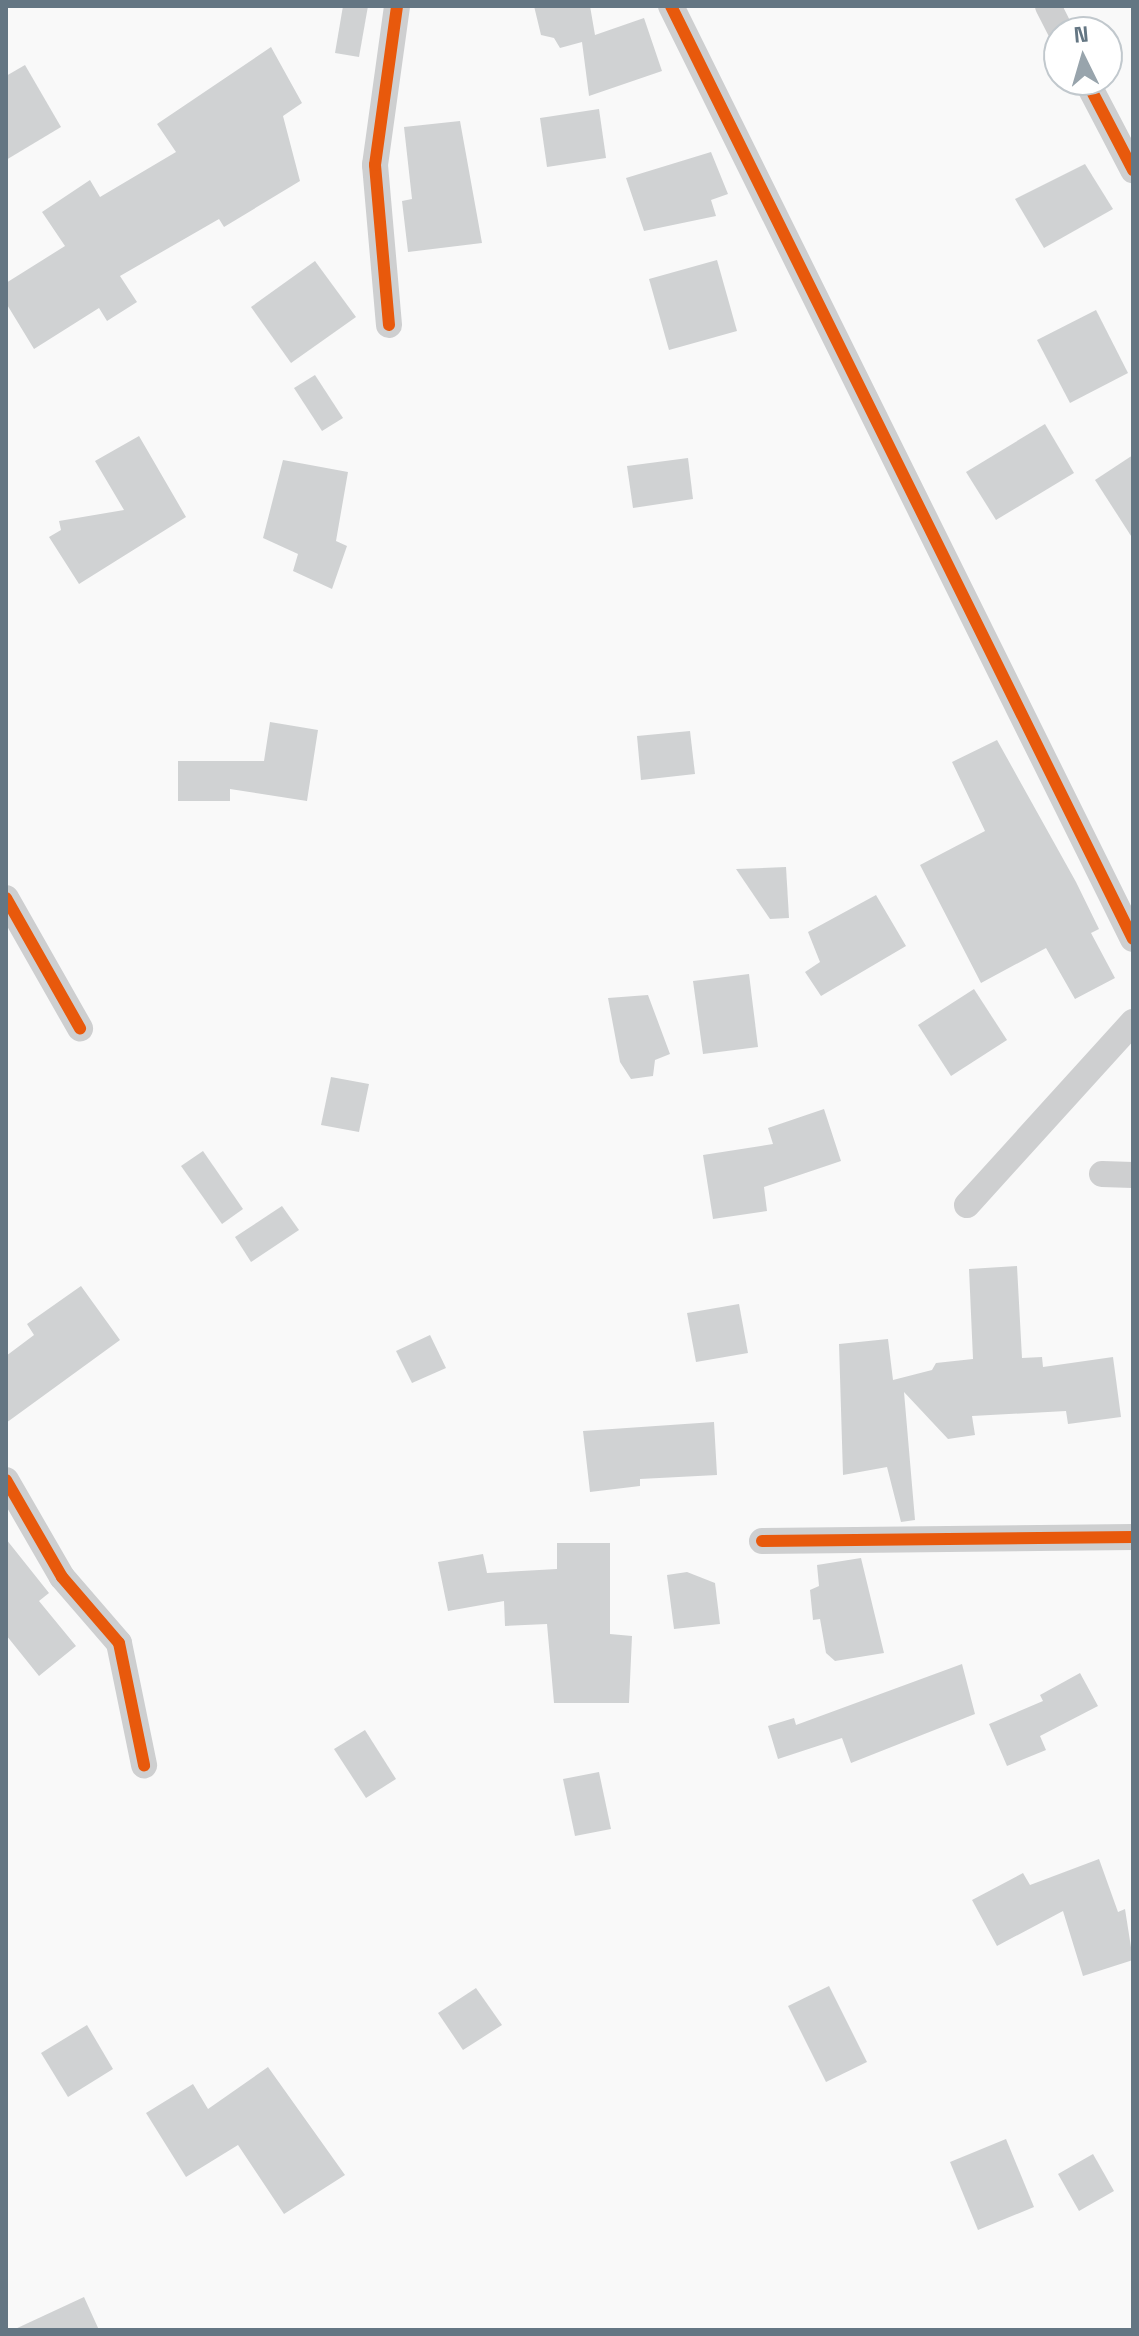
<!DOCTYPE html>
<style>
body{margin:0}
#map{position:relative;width:1139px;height:2336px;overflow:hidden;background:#f9f9f9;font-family:"Space Grotesk",sans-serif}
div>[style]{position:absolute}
.building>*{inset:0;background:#d0d2d3}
.minor>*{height:26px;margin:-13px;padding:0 13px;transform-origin:13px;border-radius:13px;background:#cecfd0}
.cycleway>*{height:12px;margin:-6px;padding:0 6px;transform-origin:6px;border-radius:6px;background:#e8590c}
span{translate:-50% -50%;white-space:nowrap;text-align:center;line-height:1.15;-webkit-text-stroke:8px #fff;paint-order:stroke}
.frame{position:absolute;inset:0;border:8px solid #647683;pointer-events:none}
.north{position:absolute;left:1043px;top:16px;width:80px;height:80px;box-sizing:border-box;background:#fff;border:2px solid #c1c8cd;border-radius:50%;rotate:355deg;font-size:22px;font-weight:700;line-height:32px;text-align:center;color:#647683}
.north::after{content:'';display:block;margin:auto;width:28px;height:36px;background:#98a4ac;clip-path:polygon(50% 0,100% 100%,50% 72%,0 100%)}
</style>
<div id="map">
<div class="building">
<div style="clip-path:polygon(343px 6px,368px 6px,359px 57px,335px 53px)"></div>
<div style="clip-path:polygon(534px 6px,590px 6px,595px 35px,644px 18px,662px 71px,589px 96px,582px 42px,560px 48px,554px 38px,541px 35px)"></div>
<div style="clip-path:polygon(271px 47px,302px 103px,283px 116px,300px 181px,224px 227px,219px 219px,120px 276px,137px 302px,107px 321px,99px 308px,34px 349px,6px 303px,6px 283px,65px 246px,42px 212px,90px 180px,100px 197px,176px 152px,157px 124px)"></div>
<div style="clip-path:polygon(25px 65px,61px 127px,6px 160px,6px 76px)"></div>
<div style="clip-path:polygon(599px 109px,606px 158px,547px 167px,540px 118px)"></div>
<div style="clip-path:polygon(460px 121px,482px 243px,408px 252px,402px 201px,412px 199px,404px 127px)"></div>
<div style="clip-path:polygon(711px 152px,728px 194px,711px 200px,716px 216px,644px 231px,626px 178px)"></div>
<div style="clip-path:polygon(1085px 164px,1113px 209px,1044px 248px,1015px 199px)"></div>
<div style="clip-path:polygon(717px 260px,737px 331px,669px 350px,649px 279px)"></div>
<div style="clip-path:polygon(315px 261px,356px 317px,291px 363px,251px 307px)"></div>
<div style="clip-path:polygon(1096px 310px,1128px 373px,1070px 403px,1037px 340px)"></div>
<div style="clip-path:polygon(315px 375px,343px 418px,322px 431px,294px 388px)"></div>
<div style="clip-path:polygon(1045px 424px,1074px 473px,996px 520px,966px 472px)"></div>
<div style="clip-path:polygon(139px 436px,186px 517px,79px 584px,49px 537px,61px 530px,59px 521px,124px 510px,95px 461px)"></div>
<div style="clip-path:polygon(1133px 455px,1133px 539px,1095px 480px)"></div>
<div style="clip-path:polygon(688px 458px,693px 499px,633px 508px,627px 466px)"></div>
<div style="clip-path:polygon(283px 460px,348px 472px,336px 541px,347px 546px,332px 589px,293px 571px,298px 554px,263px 538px)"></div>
<div style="clip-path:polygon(270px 722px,318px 730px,307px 801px,230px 789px,230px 801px,178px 801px,178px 761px,264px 761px)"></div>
<div style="clip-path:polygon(690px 731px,695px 774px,641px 780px,637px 736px)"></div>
<div style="clip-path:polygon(997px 740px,1076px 882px,1099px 929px,1091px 933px,1115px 978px,1075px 999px,1046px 948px,981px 983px,920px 865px,985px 831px,952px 762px)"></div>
<div style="clip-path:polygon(786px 867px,789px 918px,770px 919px,736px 869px)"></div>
<div style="clip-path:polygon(876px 895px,906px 946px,821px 996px,805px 972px,820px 962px,808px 932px)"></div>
<div style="clip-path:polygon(749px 974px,758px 1047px,703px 1054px,693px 981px)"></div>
<div style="clip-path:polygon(974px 989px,1007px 1040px,951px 1076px,918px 1025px)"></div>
<div style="clip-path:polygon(648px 995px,670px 1054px,655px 1060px,653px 1076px,631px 1079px,620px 1062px,608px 998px)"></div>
<div style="clip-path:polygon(331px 1077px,369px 1084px,359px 1132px,321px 1125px)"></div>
<div style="clip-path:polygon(824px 1109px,841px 1161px,764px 1187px,767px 1211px,713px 1219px,703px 1155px,773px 1144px,768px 1128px)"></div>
<div style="clip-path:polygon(203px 1151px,243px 1209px,222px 1224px,181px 1166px)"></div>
<div style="clip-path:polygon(282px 1206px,299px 1230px,251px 1262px,235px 1237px)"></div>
<div style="clip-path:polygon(1017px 1266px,1022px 1358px,1042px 1357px,1043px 1367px,1113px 1357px,1121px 1417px,1068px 1424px,1066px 1411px,972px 1416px,975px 1435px,948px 1439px,904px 1392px,915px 1520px,901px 1522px,887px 1467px,843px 1475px,839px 1344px,888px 1339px,893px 1380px,932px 1370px,936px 1363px,973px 1359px,969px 1269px)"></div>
<div style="clip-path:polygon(81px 1286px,120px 1340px,6px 1423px,6px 1356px,34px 1335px,27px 1324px)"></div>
<div style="clip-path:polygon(739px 1304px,748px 1353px,696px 1362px,687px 1313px)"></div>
<div style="clip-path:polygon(430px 1335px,446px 1368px,412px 1383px,396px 1351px)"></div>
<div style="clip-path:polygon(714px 1422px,717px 1475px,640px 1479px,640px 1486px,590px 1492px,583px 1431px)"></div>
<div style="clip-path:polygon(6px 1539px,49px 1593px,39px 1601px,76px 1646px,39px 1676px,6px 1635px)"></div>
<div style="clip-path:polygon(557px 1543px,610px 1543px,610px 1634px,632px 1636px,629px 1703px,554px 1703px,547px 1624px,505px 1626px,504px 1601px,448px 1611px,438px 1562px,483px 1554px,487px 1573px,557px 1569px)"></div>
<div style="clip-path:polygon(861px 1558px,884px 1653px,835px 1661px,826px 1653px,820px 1619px,813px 1620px,810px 1590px,819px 1586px,817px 1565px)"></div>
<div style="clip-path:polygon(687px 1572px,715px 1583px,720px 1624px,674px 1629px,667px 1575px)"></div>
<div style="clip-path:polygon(962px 1664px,975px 1714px,851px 1763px,842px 1738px,778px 1759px,768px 1726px,794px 1718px,796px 1725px)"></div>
<div style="clip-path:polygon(1080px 1673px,1098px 1706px,1040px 1736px,1046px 1750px,1007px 1766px,989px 1724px,1043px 1701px,1040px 1695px)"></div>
<div style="clip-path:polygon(365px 1730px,396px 1779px,366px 1798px,334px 1749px)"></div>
<div style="clip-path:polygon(599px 1772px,611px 1829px,575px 1836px,563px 1779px)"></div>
<div style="clip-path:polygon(1099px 1859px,1118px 1912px,1125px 1909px,1133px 1960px,1083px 1976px,1063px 1911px,997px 1946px,972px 1900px,1023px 1873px,1030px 1885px)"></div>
<div style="clip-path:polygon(829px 1986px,867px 2062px,826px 2082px,788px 2006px)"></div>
<div style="clip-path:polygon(476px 1988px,502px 2025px,463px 2050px,438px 2013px)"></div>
<div style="clip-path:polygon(87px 2025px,113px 2069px,68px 2097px,41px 2053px)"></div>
<div style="clip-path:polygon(268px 2067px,345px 2175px,284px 2214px,238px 2145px,186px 2177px,146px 2113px,193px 2084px,208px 2109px)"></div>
<div style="clip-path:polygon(1006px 2139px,1034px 2207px,978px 2230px,950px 2162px)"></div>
<div style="clip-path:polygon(1093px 2154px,1114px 2191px,1079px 2211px,1058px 2174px)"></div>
<div style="clip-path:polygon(84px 2297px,99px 2330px,13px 2330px)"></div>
</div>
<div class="minor">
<div style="left:671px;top:6px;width:1041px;rotate:63.66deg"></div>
<div style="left:1048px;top:6px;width:29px;rotate:63deg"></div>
<div style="left:1086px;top:80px;width:102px;rotate:62.4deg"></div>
<div style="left:389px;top:325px;width:161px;rotate:-95deg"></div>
<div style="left:375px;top:165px;width:161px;rotate:-82.1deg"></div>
<div style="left:6px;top:898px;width:150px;rotate:60.4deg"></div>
<div style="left:1102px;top:1174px;width:31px;rotate:2deg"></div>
<div style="left:967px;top:1205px;width:247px;rotate:-47.8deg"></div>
<div style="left:6px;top:1480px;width:112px;rotate:60deg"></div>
<div style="left:62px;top:1577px;width:87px;rotate:49.2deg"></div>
<div style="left:119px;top:1643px;width:125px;rotate:78.4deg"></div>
<div style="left:762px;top:1541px;width:371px;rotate:-0.6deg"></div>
</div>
<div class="cycleway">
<div style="left:671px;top:6px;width:1041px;rotate:63.66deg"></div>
<div style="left:1086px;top:80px;width:102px;rotate:62.4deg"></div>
<div style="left:389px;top:325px;width:161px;rotate:-95deg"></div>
<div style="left:375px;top:165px;width:161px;rotate:-82.1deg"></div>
<div style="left:6px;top:898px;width:150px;rotate:60.4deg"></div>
<div style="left:6px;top:1480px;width:112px;rotate:60deg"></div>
<div style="left:62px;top:1577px;width:87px;rotate:49.2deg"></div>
<div style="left:119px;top:1643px;width:125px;rotate:78.4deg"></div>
<div style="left:762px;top:1541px;width:371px;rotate:-0.6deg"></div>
</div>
<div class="frame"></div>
<div class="north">N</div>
</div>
